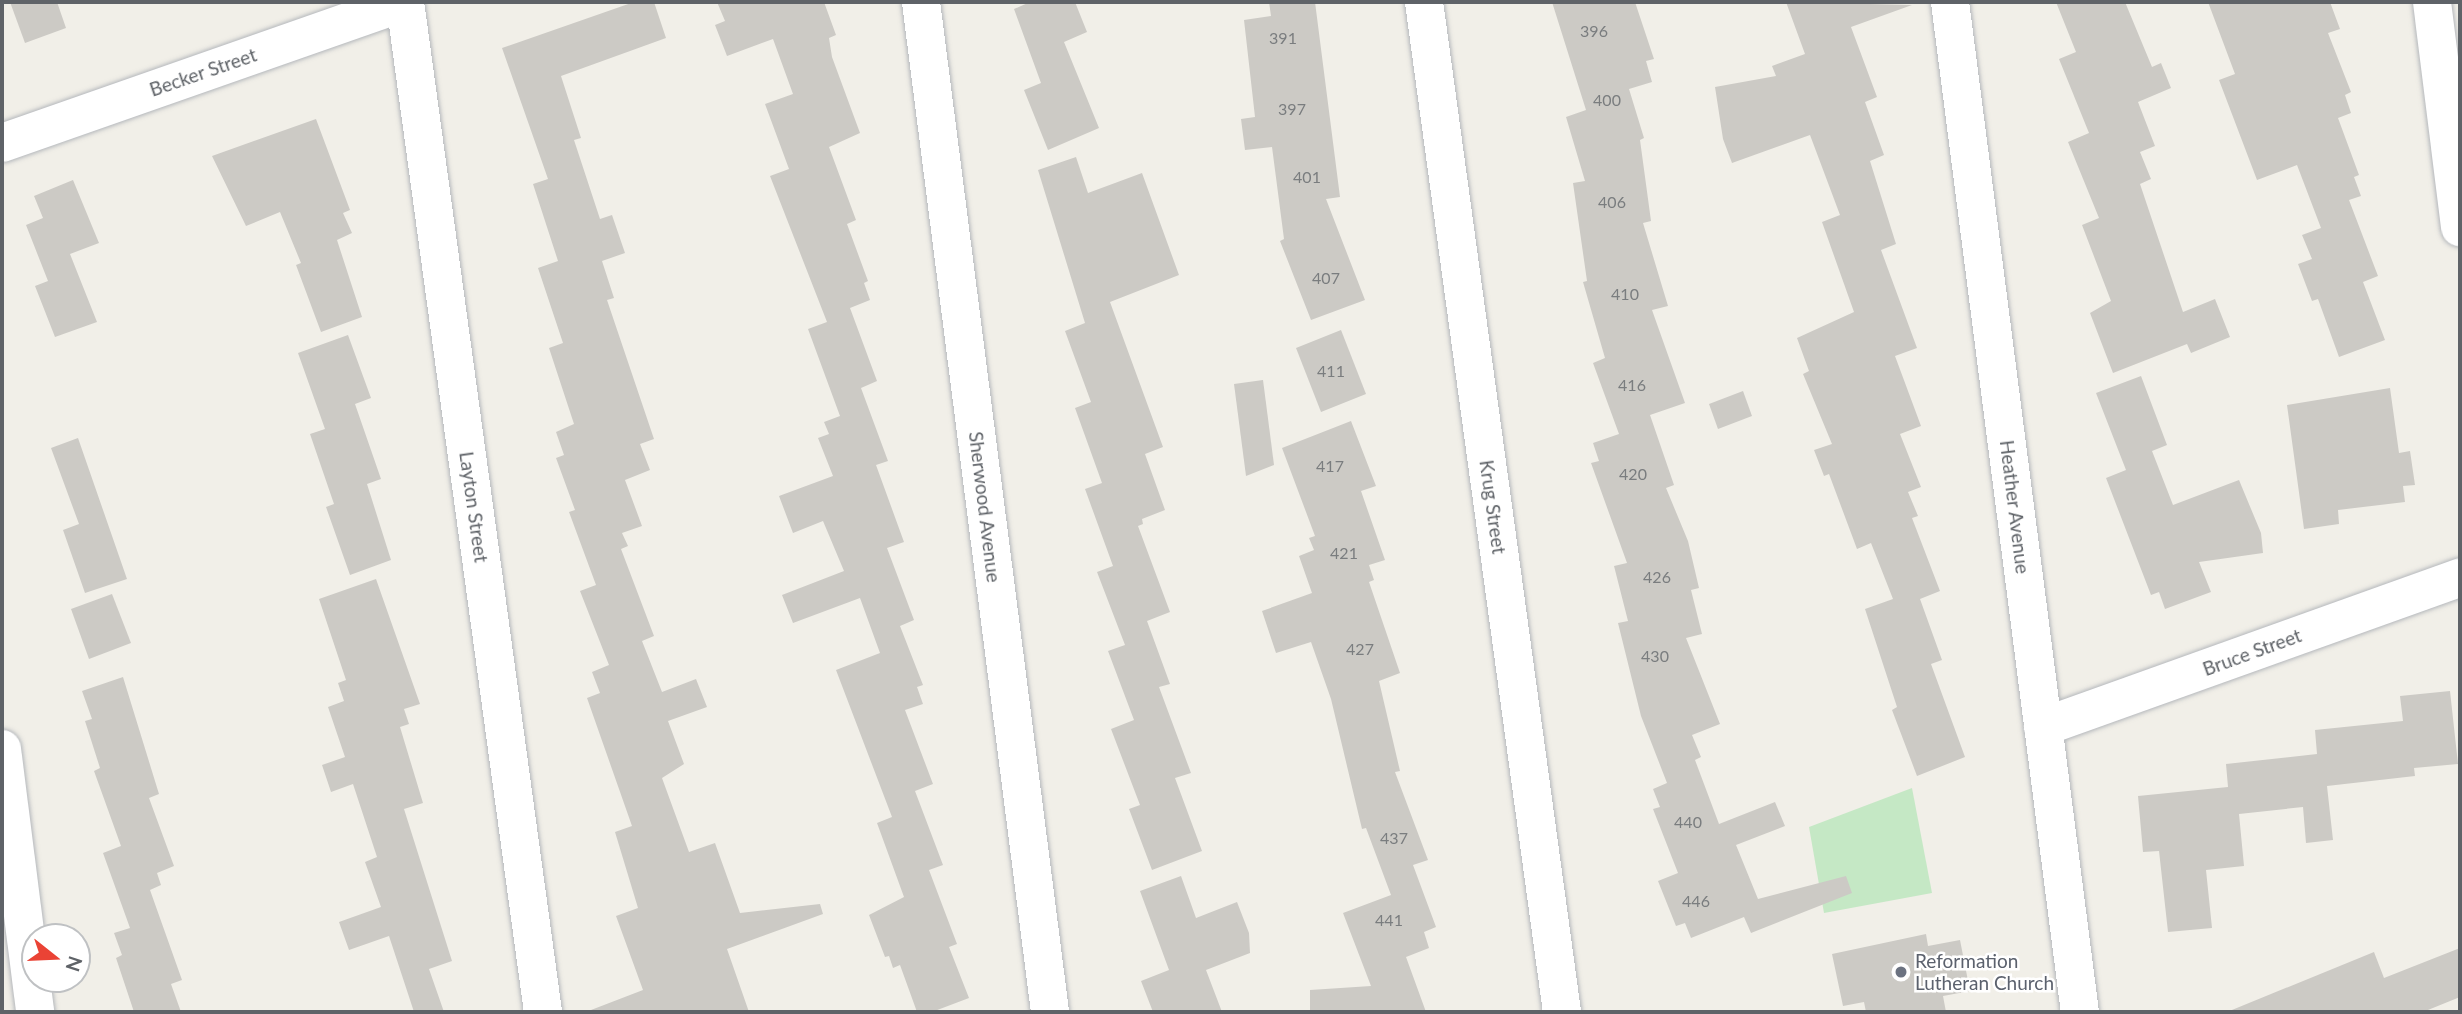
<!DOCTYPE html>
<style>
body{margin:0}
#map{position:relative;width:2462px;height:1014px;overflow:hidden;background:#f1efe8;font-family:Lato,sans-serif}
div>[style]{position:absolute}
.green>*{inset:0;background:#c5e8c5}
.building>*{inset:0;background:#cccac5}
.roads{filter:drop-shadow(0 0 2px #b5b8bc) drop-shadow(0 0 2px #b5b8bc)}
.minor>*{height:38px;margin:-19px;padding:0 19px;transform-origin:19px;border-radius:19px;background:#fff}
.dots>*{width:19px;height:19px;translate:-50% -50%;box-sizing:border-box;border:4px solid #fff;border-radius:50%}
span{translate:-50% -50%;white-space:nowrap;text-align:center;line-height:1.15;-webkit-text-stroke:5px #fff;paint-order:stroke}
.number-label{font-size:16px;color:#7a7d7f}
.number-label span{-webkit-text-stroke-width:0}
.street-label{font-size:19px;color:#5f6368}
.worship-label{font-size:19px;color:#5b616d}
.left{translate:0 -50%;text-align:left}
.frame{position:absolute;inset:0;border:4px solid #5f6368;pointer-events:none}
.north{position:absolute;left:21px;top:923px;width:70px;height:70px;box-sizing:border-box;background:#fff;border:2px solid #bfc1c3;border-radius:50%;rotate:108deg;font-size:19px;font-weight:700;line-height:28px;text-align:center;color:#5f6368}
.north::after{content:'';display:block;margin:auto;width:24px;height:32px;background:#ea4335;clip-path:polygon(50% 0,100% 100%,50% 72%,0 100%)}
</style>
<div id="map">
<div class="green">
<div style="clip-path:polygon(1912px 788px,1932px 893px,1824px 913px,1809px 827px)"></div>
</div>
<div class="building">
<div style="clip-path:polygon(10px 2px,57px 2px,66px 28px,25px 43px)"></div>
<div style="clip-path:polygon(634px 2px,654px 2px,666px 38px,561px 76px,581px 138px,574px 140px,600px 219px,612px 215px,625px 253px,602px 261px,614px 298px,607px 300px,654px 439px,640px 444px,650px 470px,625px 480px,642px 526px,622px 533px,628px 546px,621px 549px,654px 636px,642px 641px,662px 692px,696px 679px,707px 707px,668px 721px,684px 764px,662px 778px,689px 852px,715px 843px,740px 913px,820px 904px,823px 914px,727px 949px,749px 1012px,591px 1010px,643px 990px,616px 916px,638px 908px,615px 832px,632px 826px,587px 698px,600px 693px,592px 672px,609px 665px,580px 591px,596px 585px,569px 512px,575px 510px,556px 458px,564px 455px,556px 432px,574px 424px,549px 348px,563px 343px,538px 268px,558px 261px,533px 184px,548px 179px,502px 48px)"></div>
<div style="clip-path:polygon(717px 2px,824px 2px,836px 35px,829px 38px,832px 57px,860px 133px,829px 147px,856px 220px,847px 224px,868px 281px,864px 283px,870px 300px,850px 308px,877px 381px,861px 388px,888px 461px,876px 465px,904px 542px,887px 548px,914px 620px,900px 626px,923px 685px,917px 687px,923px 704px,905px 710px,933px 784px,915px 791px,943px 865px,929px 870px,957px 944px,949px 947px,969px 998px,932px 1012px,917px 1012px,900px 965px,893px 968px,889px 956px,885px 957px,869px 915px,904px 897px,877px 823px,892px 817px,836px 670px,880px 653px,860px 598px,793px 623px,782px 595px,844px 571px,823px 521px,793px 533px,779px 496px,833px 476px,818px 438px,829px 434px,824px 422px,840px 416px,808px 329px,827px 322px,770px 176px,789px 169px,765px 104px,793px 94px,773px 39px,727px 56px,715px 25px,725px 21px)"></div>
<div style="clip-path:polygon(1030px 2px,1075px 2px,1087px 32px,1064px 42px,1099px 128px,1048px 150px,1024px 90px,1041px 83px,1014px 9px)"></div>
<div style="clip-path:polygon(1269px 2px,1315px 2px,1340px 197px,1326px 199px,1365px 300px,1311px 320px,1280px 241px,1284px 239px,1272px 147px,1245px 150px,1241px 119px,1255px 117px,1244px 20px,1271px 16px)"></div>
<div style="clip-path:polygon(1552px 2px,1635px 2px,1654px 59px,1646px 61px,1652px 82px,1629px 89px,1644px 138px,1640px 140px,1651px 221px,1643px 223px,1668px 306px,1652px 310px,1685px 403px,1650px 415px,1674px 485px,1666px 488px,1688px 541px,1699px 588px,1691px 590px,1702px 634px,1686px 638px,1720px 724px,1692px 735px,1701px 757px,1695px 760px,1719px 824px,1775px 802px,1785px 826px,1736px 845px,1758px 899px,1846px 876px,1852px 893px,1751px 933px,1744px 917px,1691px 938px,1685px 923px,1676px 926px,1658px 881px,1678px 873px,1653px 809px,1660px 807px,1653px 789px,1667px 783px,1641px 716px,1618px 623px,1628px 621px,1614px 566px,1627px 563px,1591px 463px,1599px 461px,1593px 443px,1619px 434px,1593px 363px,1605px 358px,1583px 282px,1587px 281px,1573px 183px,1585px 181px,1566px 117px,1586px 110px)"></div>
<div style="clip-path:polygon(1786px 2px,1912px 5px,1851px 27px,1877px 97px,1865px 102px,1884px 155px,1870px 161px,1896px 244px,1881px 250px,1917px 348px,1895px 356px,1921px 426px,1900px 434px,1921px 487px,1908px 492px,1918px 516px,1912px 518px,1940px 591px,1920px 599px,1942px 660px,1931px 664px,1965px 757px,1917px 776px,1892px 710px,1897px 707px,1865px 609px,1893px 599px,1871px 543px,1857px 549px,1829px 474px,1824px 476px,1814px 450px,1832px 444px,1803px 374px,1809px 371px,1797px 338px,1854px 312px,1822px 222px,1840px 215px,1810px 135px,1732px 163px,1723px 139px,1715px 87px,1776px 76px,1772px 66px,1805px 54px)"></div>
<div style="clip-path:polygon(2056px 2px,2125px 2px,2152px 67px,2161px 63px,2171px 88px,2138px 102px,2155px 146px,2140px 152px,2151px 179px,2140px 184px,2183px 312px,2215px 299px,2230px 337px,2191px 353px,2187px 344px,2113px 373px,2090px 313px,2111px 301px,2082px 225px,2099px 218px,2068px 142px,2089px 133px,2059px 59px,2076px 52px)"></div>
<div style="clip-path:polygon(2208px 2px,2330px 2px,2340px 29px,2328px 33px,2351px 92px,2345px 95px,2351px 113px,2338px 118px,2359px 175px,2354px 177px,2361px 196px,2349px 200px,2378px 276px,2363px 282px,2385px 340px,2339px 357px,2318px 299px,2312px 301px,2298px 264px,2312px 259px,2302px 235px,2321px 228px,2297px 165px,2257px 180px,2219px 80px,2235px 74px)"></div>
<div style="clip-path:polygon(316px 119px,350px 210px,343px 213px,352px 233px,337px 240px,362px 317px,321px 332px,296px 265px,301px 263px,280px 212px,246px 226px,212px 156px)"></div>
<div style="clip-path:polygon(1076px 157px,1088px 193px,1142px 173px,1179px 275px,1110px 302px,1163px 447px,1145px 454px,1165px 510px,1142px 519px,1143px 524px,1138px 526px,1170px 612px,1147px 621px,1170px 684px,1159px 687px,1191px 773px,1175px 778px,1202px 851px,1152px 870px,1129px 809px,1140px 805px,1111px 729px,1134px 720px,1108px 651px,1125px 645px,1097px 572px,1113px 566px,1085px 489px,1102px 483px,1075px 408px,1091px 402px,1065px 331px,1085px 323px,1038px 170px)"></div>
<div style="clip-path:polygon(73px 180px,99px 243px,70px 254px,97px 322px,55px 337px,35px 286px,48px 281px,26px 225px,43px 218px,34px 196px)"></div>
<div style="clip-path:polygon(1341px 330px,1366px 394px,1321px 412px,1296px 348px)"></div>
<div style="clip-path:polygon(348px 335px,371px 398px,355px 404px,381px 479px,367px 484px,391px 560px,350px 575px,326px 507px,334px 504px,310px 434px,325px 429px,298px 353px)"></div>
<div style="clip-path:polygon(2141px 376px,2167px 445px,2152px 451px,2173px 505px,2239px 480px,2261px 533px,2263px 553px,2199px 562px,2211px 592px,2165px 609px,2159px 592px,2151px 595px,2106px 478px,2126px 470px,2096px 393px)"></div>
<div style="clip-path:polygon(1263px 380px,1274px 465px,1246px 476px,1234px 384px)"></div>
<div style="clip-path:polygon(2390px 388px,2399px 453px,2410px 451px,2415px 485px,2403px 486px,2405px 502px,2338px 510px,2339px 524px,2304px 529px,2287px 405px)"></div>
<div style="clip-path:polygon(1743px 391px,1752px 416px,1718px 429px,1709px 404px)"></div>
<div style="clip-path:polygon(1351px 421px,1376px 486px,1361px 491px,1385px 560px,1369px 565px,1374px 580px,1369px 582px,1400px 673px,1379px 681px,1400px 771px,1395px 772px,1428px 860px,1413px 865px,1436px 927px,1424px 932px,1429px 948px,1406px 957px,1426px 1012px,1310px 1012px,1310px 990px,1371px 986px,1343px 913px,1391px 895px,1366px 828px,1362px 829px,1331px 699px,1311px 642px,1276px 653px,1262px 611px,1312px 593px,1299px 556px,1314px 550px,1309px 538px,1315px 536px,1282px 448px)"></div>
<div style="clip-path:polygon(78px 438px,127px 579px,85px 593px,63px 530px,79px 524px,51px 448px)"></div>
<div style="clip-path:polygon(376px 579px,420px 704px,404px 709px,409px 724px,400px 727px,423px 803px,404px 809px,452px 961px,429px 969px,444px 1012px,414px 1012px,389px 936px,349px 950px,339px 922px,381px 907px,365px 862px,377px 857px,353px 784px,331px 792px,322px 765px,345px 757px,328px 707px,344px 701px,338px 683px,346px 680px,319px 599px)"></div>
<div style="clip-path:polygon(112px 594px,131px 643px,89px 659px,71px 609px)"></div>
<div style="clip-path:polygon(123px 677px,159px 794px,149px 798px,174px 866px,157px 873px,161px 885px,150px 890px,182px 980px,171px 984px,181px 1012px,134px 1012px,116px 958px,122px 955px,114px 933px,130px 928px,103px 853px,121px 846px,94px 771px,100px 768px,85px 721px,92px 719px,82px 691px)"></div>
<div style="clip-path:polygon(2450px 691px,2458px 764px,2414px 768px,2415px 776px,2327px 786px,2333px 840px,2306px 843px,2303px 807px,2239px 814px,2244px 866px,2206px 870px,2212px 928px,2168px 932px,2159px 851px,2143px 852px,2138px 796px,2228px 787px,2226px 764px,2317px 754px,2315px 730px,2403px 721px,2400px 696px)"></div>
<div style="clip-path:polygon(1181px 876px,1196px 918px,1237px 902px,1249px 933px,1250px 953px,1206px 970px,1222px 1012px,1153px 1012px,1141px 981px,1169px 970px,1140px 891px)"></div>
<div style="clip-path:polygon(1926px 934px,1928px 946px,1960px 940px,1970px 991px,1943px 996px,1946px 1012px,1866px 1012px,1864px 1002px,1843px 1006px,1832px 954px)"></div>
<div style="clip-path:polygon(2460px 948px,2460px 997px,2423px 1012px,2227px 1012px,2374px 952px,2384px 978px)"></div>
</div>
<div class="roads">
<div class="minor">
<div style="left:405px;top:2px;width:1019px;rotate:82.22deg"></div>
<div style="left:921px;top:2px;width:1018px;rotate:82.72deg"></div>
<div style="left:1424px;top:2px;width:1019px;rotate:82.22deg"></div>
<div style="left:1950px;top:2px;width:1018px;rotate:82.67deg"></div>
<div style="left:2432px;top:2px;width:227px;rotate:82.9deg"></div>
<div style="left:2px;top:143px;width:427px;rotate:-19.3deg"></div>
<div style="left:2043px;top:727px;width:443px;rotate:-19.7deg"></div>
<div style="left:2px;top:749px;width:265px;rotate:82.8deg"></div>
</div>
</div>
<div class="dots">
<div style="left:1901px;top:972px;background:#6b7280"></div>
</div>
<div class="number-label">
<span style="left:1594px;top:31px">396</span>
<span style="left:1283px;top:38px">391</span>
<span style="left:1607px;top:100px">400</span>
<span style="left:1292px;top:109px">397</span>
<span style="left:1307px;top:177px">401</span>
<span style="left:1612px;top:202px">406</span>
<span style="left:1326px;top:278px">407</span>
<span style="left:1625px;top:294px">410</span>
<span style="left:1331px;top:371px">411</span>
<span style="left:1632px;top:385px">416</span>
<span style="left:1330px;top:466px">417</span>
<span style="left:1633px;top:474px">420</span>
<span style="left:1344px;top:553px">421</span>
<span style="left:1657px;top:577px">426</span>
<span style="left:1360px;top:649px">427</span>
<span style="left:1655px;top:656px">430</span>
<span style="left:1688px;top:822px">440</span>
<span style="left:1394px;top:838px">437</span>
<span style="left:1696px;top:901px">446</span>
<span style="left:1389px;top:920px">441</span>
</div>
<div class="street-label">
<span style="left:203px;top:72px;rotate:-19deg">Becker Street</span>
<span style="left:474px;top:507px;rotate:82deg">Layton Street</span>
<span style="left:985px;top:507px;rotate:83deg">Sherwood Avenue</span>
<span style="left:1493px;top:507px;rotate:82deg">Krug Street</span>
<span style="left:2015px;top:507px;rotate:83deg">Heather Avenue</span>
<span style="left:2252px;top:652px;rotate:-20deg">Bruce Street</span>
</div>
<div class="worship-label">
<span class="left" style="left:1915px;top:972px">Reformation<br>Lutheran Church</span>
</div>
<div class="frame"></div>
<div class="north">N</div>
</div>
